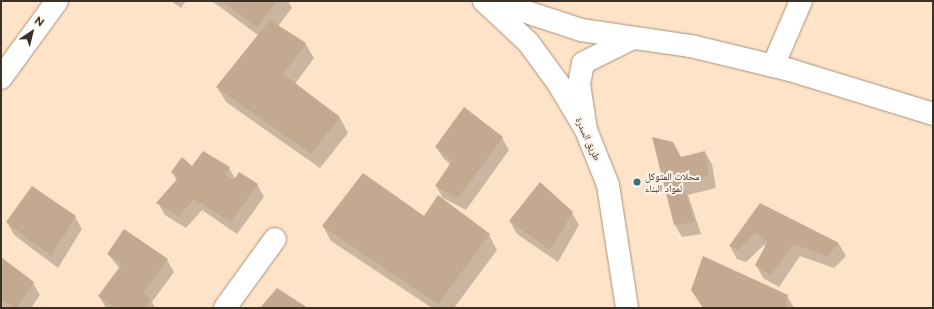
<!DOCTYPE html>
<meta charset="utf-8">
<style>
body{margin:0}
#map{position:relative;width:934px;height:309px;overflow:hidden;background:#fde3c8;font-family:Raleway,"Noto Naskh Arabic",sans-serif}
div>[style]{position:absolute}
.shadow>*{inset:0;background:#0003}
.building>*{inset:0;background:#c2a98f}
.roads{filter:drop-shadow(0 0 1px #aa9279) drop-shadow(0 0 1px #aa9279)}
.minor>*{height:22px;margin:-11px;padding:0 11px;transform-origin:11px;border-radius:11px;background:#fff}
.tertiary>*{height:22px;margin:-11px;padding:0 11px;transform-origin:11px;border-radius:11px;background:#fff}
.primary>*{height:22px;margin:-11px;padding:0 11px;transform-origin:11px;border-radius:11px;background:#fff}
.dots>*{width:11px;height:11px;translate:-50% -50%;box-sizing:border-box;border:2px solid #fef3e9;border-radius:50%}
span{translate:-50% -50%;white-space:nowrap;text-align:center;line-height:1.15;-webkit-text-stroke:4px #fef3e9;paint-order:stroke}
.street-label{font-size:10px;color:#3a3025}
.poi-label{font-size:10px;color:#3a3025}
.left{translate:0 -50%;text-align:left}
.frame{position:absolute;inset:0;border:2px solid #3a3025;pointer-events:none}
.north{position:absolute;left:12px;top:12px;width:40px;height:40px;-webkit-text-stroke:3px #fef3e9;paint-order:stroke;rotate:35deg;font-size:11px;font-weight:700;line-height:16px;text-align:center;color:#3a3025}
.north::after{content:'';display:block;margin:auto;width:14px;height:18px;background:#3a3025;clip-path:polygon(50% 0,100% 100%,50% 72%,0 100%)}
</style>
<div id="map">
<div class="shadow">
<div style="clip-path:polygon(171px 1px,186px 1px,181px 8px)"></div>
<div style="clip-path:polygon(212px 1px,288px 1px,292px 8px,278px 26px,305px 43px,314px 58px,295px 84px,340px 118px,348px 133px,320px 168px,226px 102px,217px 87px,259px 36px)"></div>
<div style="clip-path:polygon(502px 138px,509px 150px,466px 210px,443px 198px,436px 186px,451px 165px,444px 159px,436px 147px)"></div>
<div style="clip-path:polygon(653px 138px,681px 158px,705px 152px,712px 164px,716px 188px,688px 195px,701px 234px,682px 237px,675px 225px)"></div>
<div style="clip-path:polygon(192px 167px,229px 168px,236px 180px,257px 184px,264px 197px,237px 234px,202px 210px,186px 228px,165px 215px,158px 203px,177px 181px,172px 172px)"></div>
<div style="clip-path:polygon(760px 204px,839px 244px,846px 256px,834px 268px,800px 256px,779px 287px,763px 278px,756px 265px,766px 246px,764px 245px,746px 262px,737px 259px,730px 246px)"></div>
<div style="clip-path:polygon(572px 213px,579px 225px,558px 262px,517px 234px,510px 222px)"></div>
<div style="clip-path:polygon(75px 217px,82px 229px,58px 268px,14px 235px,7px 222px)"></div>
<div style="clip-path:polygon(424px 217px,489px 235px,497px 250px,454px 308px,432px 308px,331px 241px,323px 226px)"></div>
<div style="clip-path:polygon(108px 254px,167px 260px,174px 272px,152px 302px,155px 308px,106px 308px,99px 296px,120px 269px)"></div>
<div style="clip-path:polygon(1px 259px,33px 283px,40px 295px,31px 308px,1px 307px)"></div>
<div style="clip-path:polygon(692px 290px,787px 296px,794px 308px,703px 308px)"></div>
</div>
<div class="building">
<div style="clip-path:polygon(222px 1px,277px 1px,257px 27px)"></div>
<div style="clip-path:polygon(270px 20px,306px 43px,283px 74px,340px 117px,311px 154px,216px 87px)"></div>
<div style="clip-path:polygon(464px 107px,503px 137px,458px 198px,435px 186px,452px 161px,435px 147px)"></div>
<div style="clip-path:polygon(652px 137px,673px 142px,681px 157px,705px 151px,709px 176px,682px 182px,695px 222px,674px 225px)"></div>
<div style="clip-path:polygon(203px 151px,230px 167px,225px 175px,234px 180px,239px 172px,258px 184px,230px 222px,194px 199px,179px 216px,156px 203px,178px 178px,171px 172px,182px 157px,192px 166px)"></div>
<div style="clip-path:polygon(363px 173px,424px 216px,438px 195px,490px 234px,438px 304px,322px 226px)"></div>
<div style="clip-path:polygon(540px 182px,573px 212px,550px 250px,509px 221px)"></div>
<div style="clip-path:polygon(32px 186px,76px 216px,51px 256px,6px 222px)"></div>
<div style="clip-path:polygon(760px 203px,839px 243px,827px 256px,793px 244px,771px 275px,755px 265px,768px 241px,756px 233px,739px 250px,729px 246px)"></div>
<div style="clip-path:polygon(124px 229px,168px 259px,143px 293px,151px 299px,144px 308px,116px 308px,98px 296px,122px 264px,107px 254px)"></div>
<div style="clip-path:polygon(703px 256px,788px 295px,785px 308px,703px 308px,691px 290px)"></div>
<div style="clip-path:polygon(1px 257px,34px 282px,16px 308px,1px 300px)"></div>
<div style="clip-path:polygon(277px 288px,308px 308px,260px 308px)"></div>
</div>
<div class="roads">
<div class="minor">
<div style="left:493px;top:1px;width:93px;rotate:18.2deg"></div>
<div style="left:581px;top:30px;width:111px;rotate:8.3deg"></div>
<div style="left:691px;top:46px;width:102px;rotate:13.6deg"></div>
<div style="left:790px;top:70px;width:150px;rotate:17.1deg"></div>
<div style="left:773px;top:66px;width:71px;rotate:-66.7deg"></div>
<div style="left:586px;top:130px;width:47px;rotate:-98.7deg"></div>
<div style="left:579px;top:84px;width:21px;rotate:-79deg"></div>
<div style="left:583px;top:63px;width:56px;rotate:-26.6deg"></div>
<div style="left:225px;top:308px;width:85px;rotate:-54.1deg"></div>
</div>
<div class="tertiary">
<div style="left:1px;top:78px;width:95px;rotate:-54deg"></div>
</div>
<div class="primary">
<div style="left:484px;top:1px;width:60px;rotate:43deg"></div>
<div style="left:528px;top:42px;width:51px;rotate:53.8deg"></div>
<div style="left:558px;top:83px;width:55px;rotate:59.2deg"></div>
<div style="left:586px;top:130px;width:59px;rotate:68.2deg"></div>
<div style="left:608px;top:185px;width:124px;rotate:81.2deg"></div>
</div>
</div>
<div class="dots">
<div style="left:637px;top:182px;background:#347288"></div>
</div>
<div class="street-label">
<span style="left:588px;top:139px;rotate:65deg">طريق السدرة</span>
</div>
<div class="poi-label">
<span class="left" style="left:645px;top:182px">محلات المتوكل<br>لمواد البناء</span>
</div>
<div class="frame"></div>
<div class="north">N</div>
</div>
